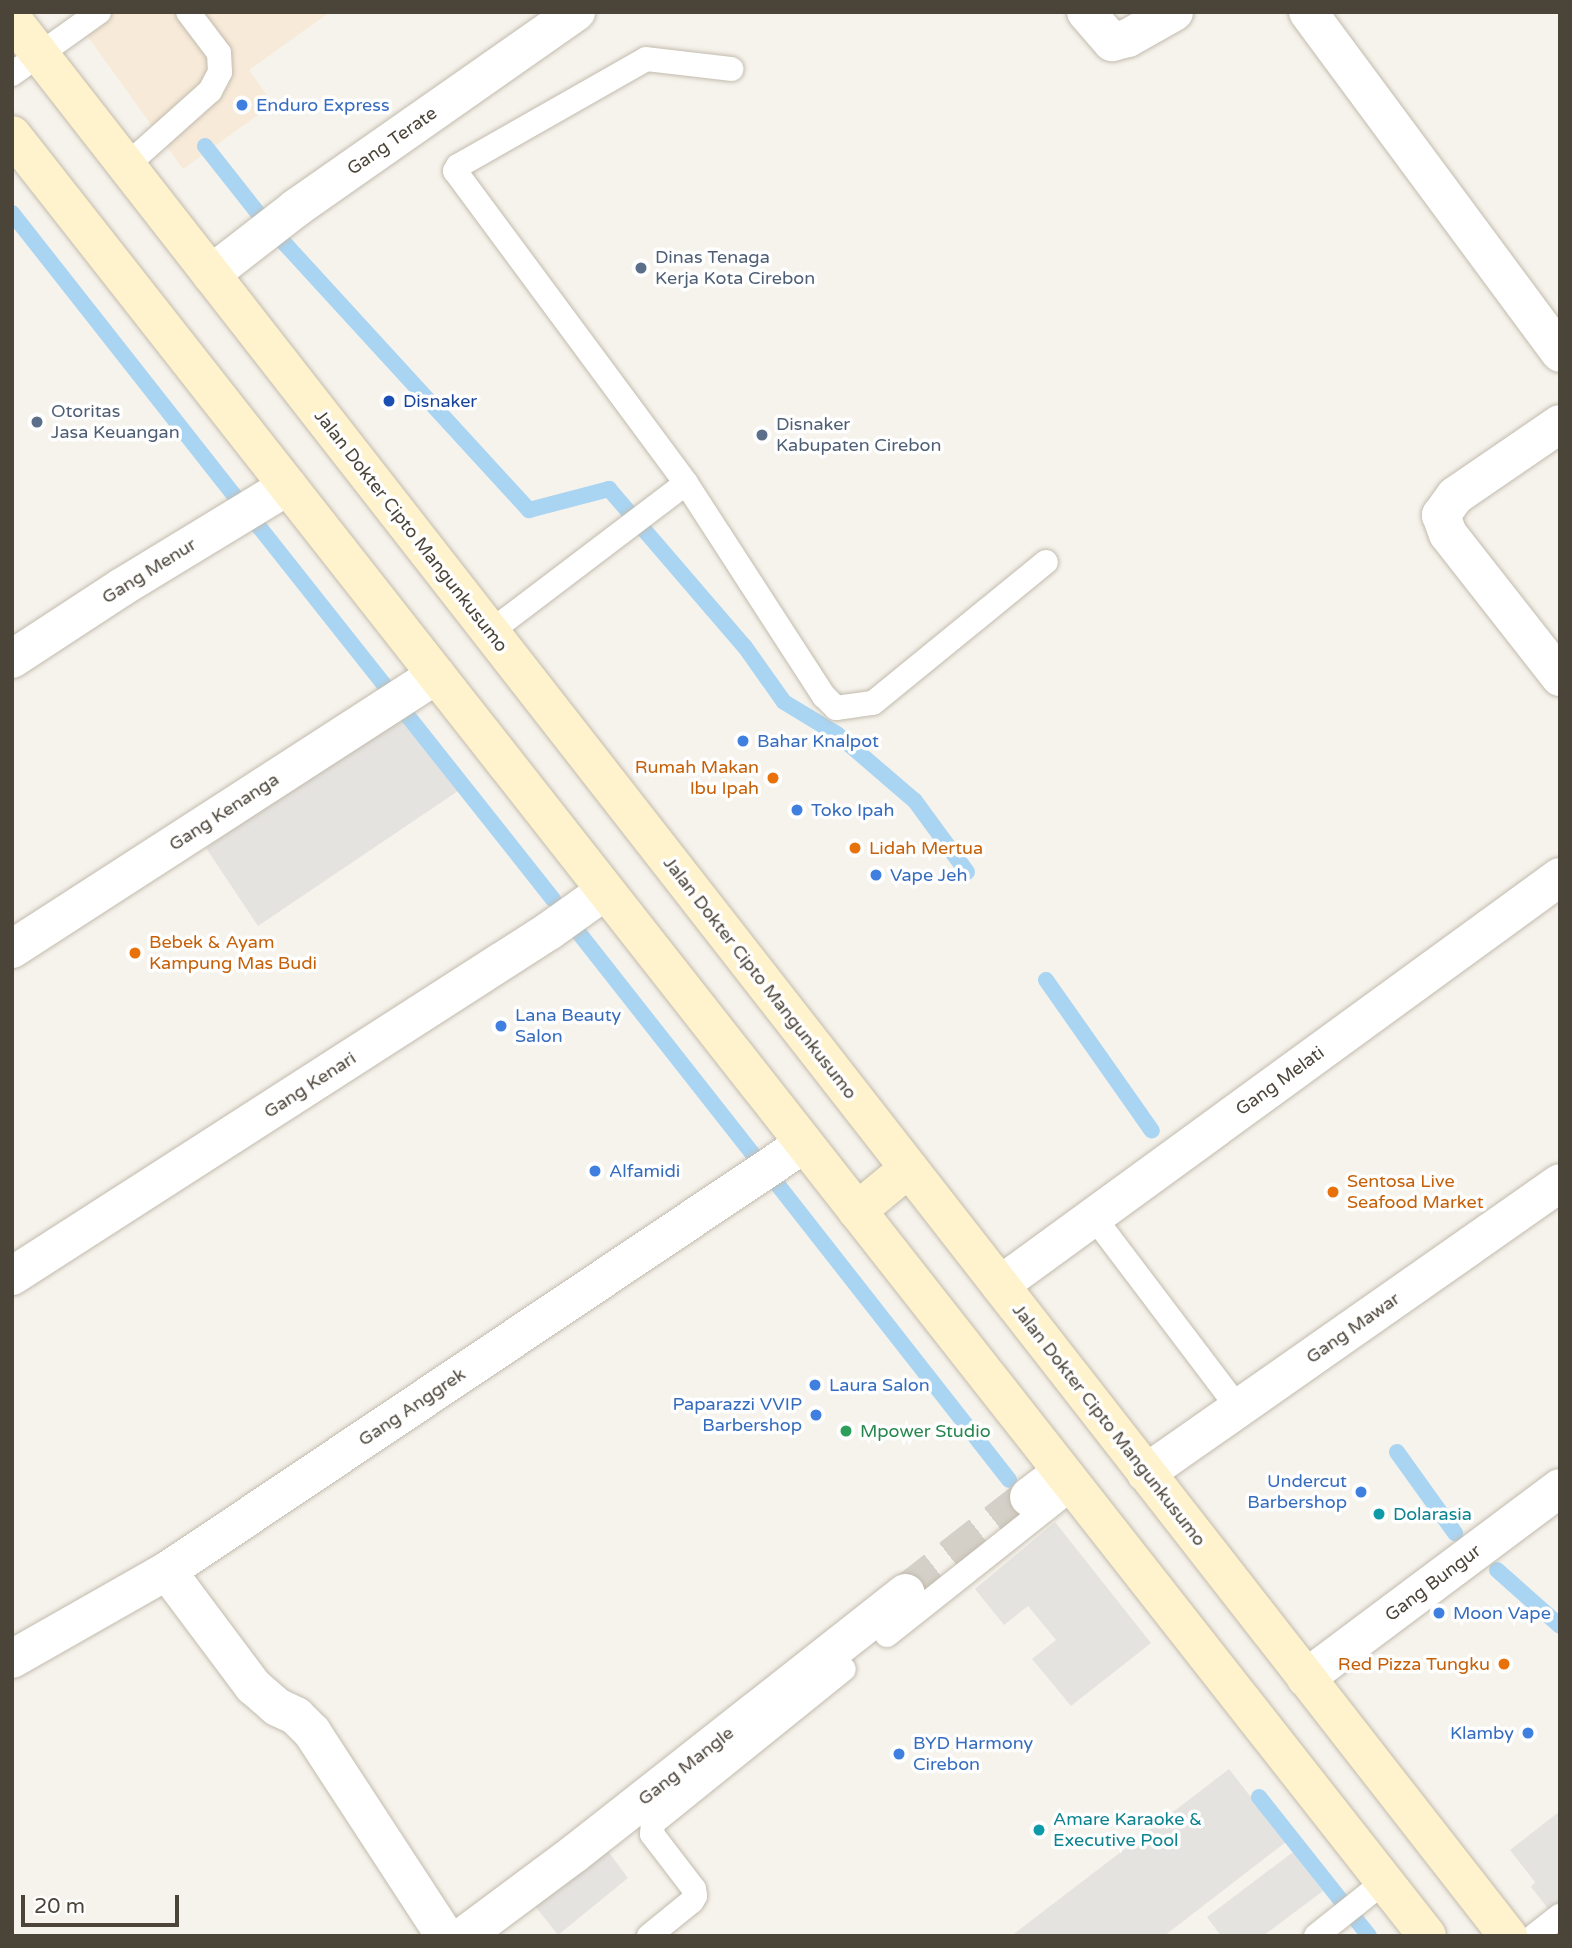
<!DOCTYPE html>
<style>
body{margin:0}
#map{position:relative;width:1572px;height:1948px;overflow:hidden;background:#f6f3ec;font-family:"Varela Round",sans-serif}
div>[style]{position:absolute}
.commercial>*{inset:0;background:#f7ead8}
.parking>*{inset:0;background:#e5e3e0}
.stream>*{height:16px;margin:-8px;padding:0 8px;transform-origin:8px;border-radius:8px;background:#a9d4f2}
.minor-tunnel>*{height:38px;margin-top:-19px;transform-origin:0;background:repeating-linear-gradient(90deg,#d4d0c8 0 38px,transparent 0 57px)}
.roads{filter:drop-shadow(0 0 2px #c2bbae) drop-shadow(0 0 2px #c2bbae)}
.service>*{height:24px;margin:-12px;padding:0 12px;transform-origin:12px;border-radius:12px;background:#fff}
.minor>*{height:38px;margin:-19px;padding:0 19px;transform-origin:19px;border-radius:19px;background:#fff}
.secondary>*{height:38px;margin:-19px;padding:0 19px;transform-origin:19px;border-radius:19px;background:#fff3cd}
.dots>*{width:19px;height:19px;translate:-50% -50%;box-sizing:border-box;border:4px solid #fff;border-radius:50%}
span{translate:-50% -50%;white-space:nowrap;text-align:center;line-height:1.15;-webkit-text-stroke:7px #fff;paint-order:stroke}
.shop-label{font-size:18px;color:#366cbe}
.left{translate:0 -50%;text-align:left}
.right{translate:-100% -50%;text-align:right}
.street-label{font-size:18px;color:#4b4439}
.service-label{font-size:18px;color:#4e5e75}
.transit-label{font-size:18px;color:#164399}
.food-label{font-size:18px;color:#c56008}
.leisure-label{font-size:18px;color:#27864d}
.culture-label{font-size:18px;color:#0d838f}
.frame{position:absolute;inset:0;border:14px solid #4b4439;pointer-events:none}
.scale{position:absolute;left:21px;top:1895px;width:158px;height:32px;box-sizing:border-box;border:4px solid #4b4439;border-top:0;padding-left:9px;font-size:21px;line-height:24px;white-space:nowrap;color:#4b4439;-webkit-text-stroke:5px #fff;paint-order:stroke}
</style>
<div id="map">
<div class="commercial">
<div style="clip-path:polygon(93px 12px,330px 12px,249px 70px,273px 104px,183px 169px,78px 23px)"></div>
</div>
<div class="parking">
<div style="clip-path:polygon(408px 712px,461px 789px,258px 926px,206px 848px)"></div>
<div style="clip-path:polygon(1055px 1522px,1151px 1643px,1071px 1706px,1032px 1659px,1056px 1640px,1028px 1606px,1004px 1625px,975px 1589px)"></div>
<div style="clip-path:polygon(1229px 1769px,1286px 1842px,1164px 1936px,1011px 1936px)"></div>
<div style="clip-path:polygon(1560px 1811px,1560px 1924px,1531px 1887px,1535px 1882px,1510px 1850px)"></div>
<div style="clip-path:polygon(602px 1843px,628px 1878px,558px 1935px,531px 1901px)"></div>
<div style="clip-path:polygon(1293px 1852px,1323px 1891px,1263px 1936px,1221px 1936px,1207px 1917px)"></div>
</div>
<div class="stream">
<div style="left:205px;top:146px;width:97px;rotate:51.7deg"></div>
<div style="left:265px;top:222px;width:391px;rotate:47.5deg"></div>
<div style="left:529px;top:510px;width:83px;rotate:-14.7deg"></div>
<div style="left:609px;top:489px;width:208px;rotate:49.3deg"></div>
<div style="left:745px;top:647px;width:67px;rotate:54.7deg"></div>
<div style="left:784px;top:702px;width:62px;rotate:31.1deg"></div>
<div style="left:837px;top:734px;width:103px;rotate:40.7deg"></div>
<div style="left:915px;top:801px;width:88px;rotate:53.8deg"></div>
<div style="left:12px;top:213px;width:365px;rotate:51.8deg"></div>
<div style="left:256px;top:523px;width:211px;rotate:51.6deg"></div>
<div style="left:407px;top:715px;width:235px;rotate:51.6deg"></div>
<div style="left:575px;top:928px;width:288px;rotate:51.8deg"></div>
<div style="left:1046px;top:980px;width:184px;rotate:54.9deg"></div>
<div style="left:774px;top:1180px;width:381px;rotate:51.9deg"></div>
<div style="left:1397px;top:1452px;width:100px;rotate:54.4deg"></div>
<div style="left:1497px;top:1570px;width:84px;rotate:41.6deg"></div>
<div style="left:1259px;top:1797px;width:177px;rotate:51.6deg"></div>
</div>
<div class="minor-tunnel">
<div style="left:906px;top:1593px;width:156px;rotate:-38deg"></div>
</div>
<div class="roads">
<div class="service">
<div style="left:12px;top:74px;width:107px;rotate:-35.5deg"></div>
<div style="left:126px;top:166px;width:113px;rotate:-41.8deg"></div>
<div style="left:210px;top:91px;width:21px;rotate:-62deg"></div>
<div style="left:220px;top:72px;width:19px;rotate:-93deg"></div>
<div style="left:219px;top:53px;width:51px;rotate:-127.1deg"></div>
<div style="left:686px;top:483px;width:254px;rotate:57.1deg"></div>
<div style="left:824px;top:696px;width:17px;rotate:45deg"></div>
<div style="left:836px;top:708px;width:37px;rotate:-8deg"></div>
<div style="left:873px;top:703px;width:223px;rotate:-39.2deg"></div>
<div style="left:490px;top:632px;width:246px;rotate:-37.2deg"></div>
<div style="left:686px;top:483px;width:388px;rotate:-126.5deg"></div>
<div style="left:455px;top:171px;width:6px;rotate:-59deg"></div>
<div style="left:458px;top:166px;width:216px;rotate:-29.6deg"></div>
<div style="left:646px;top:59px;width:86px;rotate:6.7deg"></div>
<div style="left:1093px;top:1216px;width:242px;rotate:52.9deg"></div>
<div style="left:887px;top:1635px;width:238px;rotate:-38.4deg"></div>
<div style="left:649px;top:1936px;width:55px;rotate:-39.1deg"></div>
<div style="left:692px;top:1901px;width:6px;rotate:-59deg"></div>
<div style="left:695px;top:1896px;width:7px;rotate:-98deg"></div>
<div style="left:694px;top:1889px;width:69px;rotate:-127.4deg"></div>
<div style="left:652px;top:1834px;width:11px;rotate:-85deg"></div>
<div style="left:653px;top:1823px;width:245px;rotate:-38.9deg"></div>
<div style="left:1316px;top:1936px;width:88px;rotate:-38.6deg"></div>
<div style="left:1534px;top:1936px;width:33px;rotate:-38deg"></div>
</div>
<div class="minor">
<div style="left:1086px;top:12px;width:40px;rotate:49deg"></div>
<div style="left:1112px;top:42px;width:16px;rotate:-14deg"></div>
<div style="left:1128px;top:38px;width:53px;rotate:-29.5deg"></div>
<div style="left:1308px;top:12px;width:424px;rotate:53.5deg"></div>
<div style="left:211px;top:274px;width:108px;rotate:-37.8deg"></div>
<div style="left:296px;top:208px;width:342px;rotate:-35deg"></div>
<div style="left:1560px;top:424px;width:127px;rotate:145.6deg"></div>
<div style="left:1455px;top:496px;width:24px;rotate:126deg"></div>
<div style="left:1441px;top:515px;width:20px;rotate:70deg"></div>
<div style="left:1448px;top:534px;width:182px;rotate:51.9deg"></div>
<div style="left:12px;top:659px;width:131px;rotate:-33.2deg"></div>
<div style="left:122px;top:587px;width:194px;rotate:-31.3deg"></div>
<div style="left:12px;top:949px;width:505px;rotate:-32.87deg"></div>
<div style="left:12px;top:1276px;width:638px;rotate:-32.72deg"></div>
<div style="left:549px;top:931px;width:69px;rotate:-35.5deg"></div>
<div style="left:1000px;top:1285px;width:693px;rotate:-36.08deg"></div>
<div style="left:1146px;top:1473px;width:505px;rotate:-35.01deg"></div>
<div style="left:1029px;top:1497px;width:41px;rotate:-37.1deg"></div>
<div style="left:167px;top:1571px;width:144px;rotate:53.2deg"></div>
<div style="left:253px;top:1686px;width:32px;rotate:41deg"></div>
<div style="left:277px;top:1707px;width:21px;rotate:25deg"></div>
<div style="left:296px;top:1716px;width:23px;rotate:45deg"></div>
<div style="left:312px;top:1732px;width:244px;rotate:56.9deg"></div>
<div style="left:12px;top:1659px;width:178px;rotate:-29.6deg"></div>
<div style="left:167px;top:1571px;width:767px;rotate:-33.84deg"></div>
<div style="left:1306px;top:1678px;width:317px;rotate:-36.8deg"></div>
<div style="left:464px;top:1936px;width:137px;rotate:-36.7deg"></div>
<div style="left:574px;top:1854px;width:422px;rotate:-38.2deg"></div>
</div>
<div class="secondary">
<div style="left:12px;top:19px;width:2432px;rotate:52.03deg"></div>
<div style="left:12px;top:135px;width:2290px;rotate:51.84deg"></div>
<div style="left:857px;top:1211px;width:67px;rotate:-39.6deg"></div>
</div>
</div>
<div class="dots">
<div style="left:242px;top:105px;background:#3f7fe0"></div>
<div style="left:641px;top:268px;background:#5c6f8a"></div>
<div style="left:389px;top:401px;background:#1a4fb4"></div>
<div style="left:37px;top:422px;background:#5c6f8a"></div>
<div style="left:762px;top:435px;background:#5c6f8a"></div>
<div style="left:743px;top:741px;background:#3f7fe0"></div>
<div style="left:773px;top:778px;background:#e8710a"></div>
<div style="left:797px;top:810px;background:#3f7fe0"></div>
<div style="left:855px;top:848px;background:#e8710a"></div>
<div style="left:876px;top:875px;background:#3f7fe0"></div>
<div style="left:135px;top:953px;background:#e8710a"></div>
<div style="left:501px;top:1026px;background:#3f7fe0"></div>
<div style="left:595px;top:1171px;background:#3f7fe0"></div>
<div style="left:1333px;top:1192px;background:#e8710a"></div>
<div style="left:815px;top:1385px;background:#3f7fe0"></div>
<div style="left:816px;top:1415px;background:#3f7fe0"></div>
<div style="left:846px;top:1431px;background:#2e9e5b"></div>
<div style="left:1361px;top:1492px;background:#3f7fe0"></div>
<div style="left:1379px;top:1514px;background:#0f9aa8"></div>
<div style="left:1439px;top:1613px;background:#3f7fe0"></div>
<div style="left:1504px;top:1664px;background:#e8710a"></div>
<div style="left:1528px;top:1733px;background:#3f7fe0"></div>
<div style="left:899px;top:1754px;background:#3f7fe0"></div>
<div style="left:1039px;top:1830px;background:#0f9aa8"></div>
</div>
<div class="shop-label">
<span class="left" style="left:256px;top:105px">Enduro Express</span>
<span class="left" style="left:757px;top:741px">Bahar Knalpot</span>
<span class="left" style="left:811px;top:810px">Toko Ipah</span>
<span class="left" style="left:890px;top:875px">Vape Jeh</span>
<span class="left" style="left:515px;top:1026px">Lana Beauty<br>Salon</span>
<span class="left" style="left:609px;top:1171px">Alfamidi</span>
<span class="left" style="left:829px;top:1385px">Laura Salon</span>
<span class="right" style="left:802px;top:1415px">Paparazzi VVIP<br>Barbershop</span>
<span class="right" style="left:1347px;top:1492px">Undercut<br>Barbershop</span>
<span class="left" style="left:1453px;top:1613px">Moon Vape</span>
<span class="right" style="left:1514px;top:1733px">Klamby</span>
<span class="left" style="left:913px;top:1754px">BYD Harmony<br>Cirebon</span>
</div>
<div class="street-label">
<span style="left:392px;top:141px;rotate:-35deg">Gang Terate</span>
<span style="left:411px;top:531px;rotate:52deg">Jalan Dokter Cipto Mangunkusumo</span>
<span style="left:149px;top:571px;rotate:-32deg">Gang Menur</span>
<span style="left:224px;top:812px;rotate:-33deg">Gang Kenanga</span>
<span style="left:760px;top:978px;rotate:52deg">Jalan Dokter Cipto Mangunkusumo</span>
<span style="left:1280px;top:1081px;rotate:-36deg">Gang Melati</span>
<span style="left:310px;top:1085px;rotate:-33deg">Gang Kenari</span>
<span style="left:1353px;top:1328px;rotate:-35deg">Gang Mawar</span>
<span style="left:412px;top:1407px;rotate:-34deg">Gang Anggrek</span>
<span style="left:1109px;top:1425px;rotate:52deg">Jalan Dokter Cipto Mangunkusumo</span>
<span style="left:1433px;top:1583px;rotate:-37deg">Gang Bungur</span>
<span style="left:686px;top:1766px;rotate:-38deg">Gang Mangle</span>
</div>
<div class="service-label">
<span class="left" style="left:655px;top:268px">Dinas Tenaga<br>Kerja Kota Cirebon</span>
<span class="left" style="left:51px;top:422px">Otoritas<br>Jasa Keuangan</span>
<span class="left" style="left:776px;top:435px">Disnaker<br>Kabupaten Cirebon</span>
</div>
<div class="transit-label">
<span class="left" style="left:403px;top:401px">Disnaker</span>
</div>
<div class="food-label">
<span class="right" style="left:759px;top:778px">Rumah Makan<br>Ibu Ipah</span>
<span class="left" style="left:869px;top:848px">Lidah Mertua</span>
<span class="left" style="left:149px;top:953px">Bebek &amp; Ayam<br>Kampung Mas Budi</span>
<span class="left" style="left:1347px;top:1192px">Sentosa Live<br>Seafood Market</span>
<span class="right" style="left:1490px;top:1664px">Red Pizza Tungku</span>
</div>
<div class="leisure-label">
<span class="left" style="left:860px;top:1431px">Mpower Studio</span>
</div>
<div class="culture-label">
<span class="left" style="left:1393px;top:1514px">Dolarasia</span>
<span class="left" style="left:1053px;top:1830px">Amare Karaoke &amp;<br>Executive Pool</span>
</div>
<div class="frame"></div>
<div class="scale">20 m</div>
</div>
